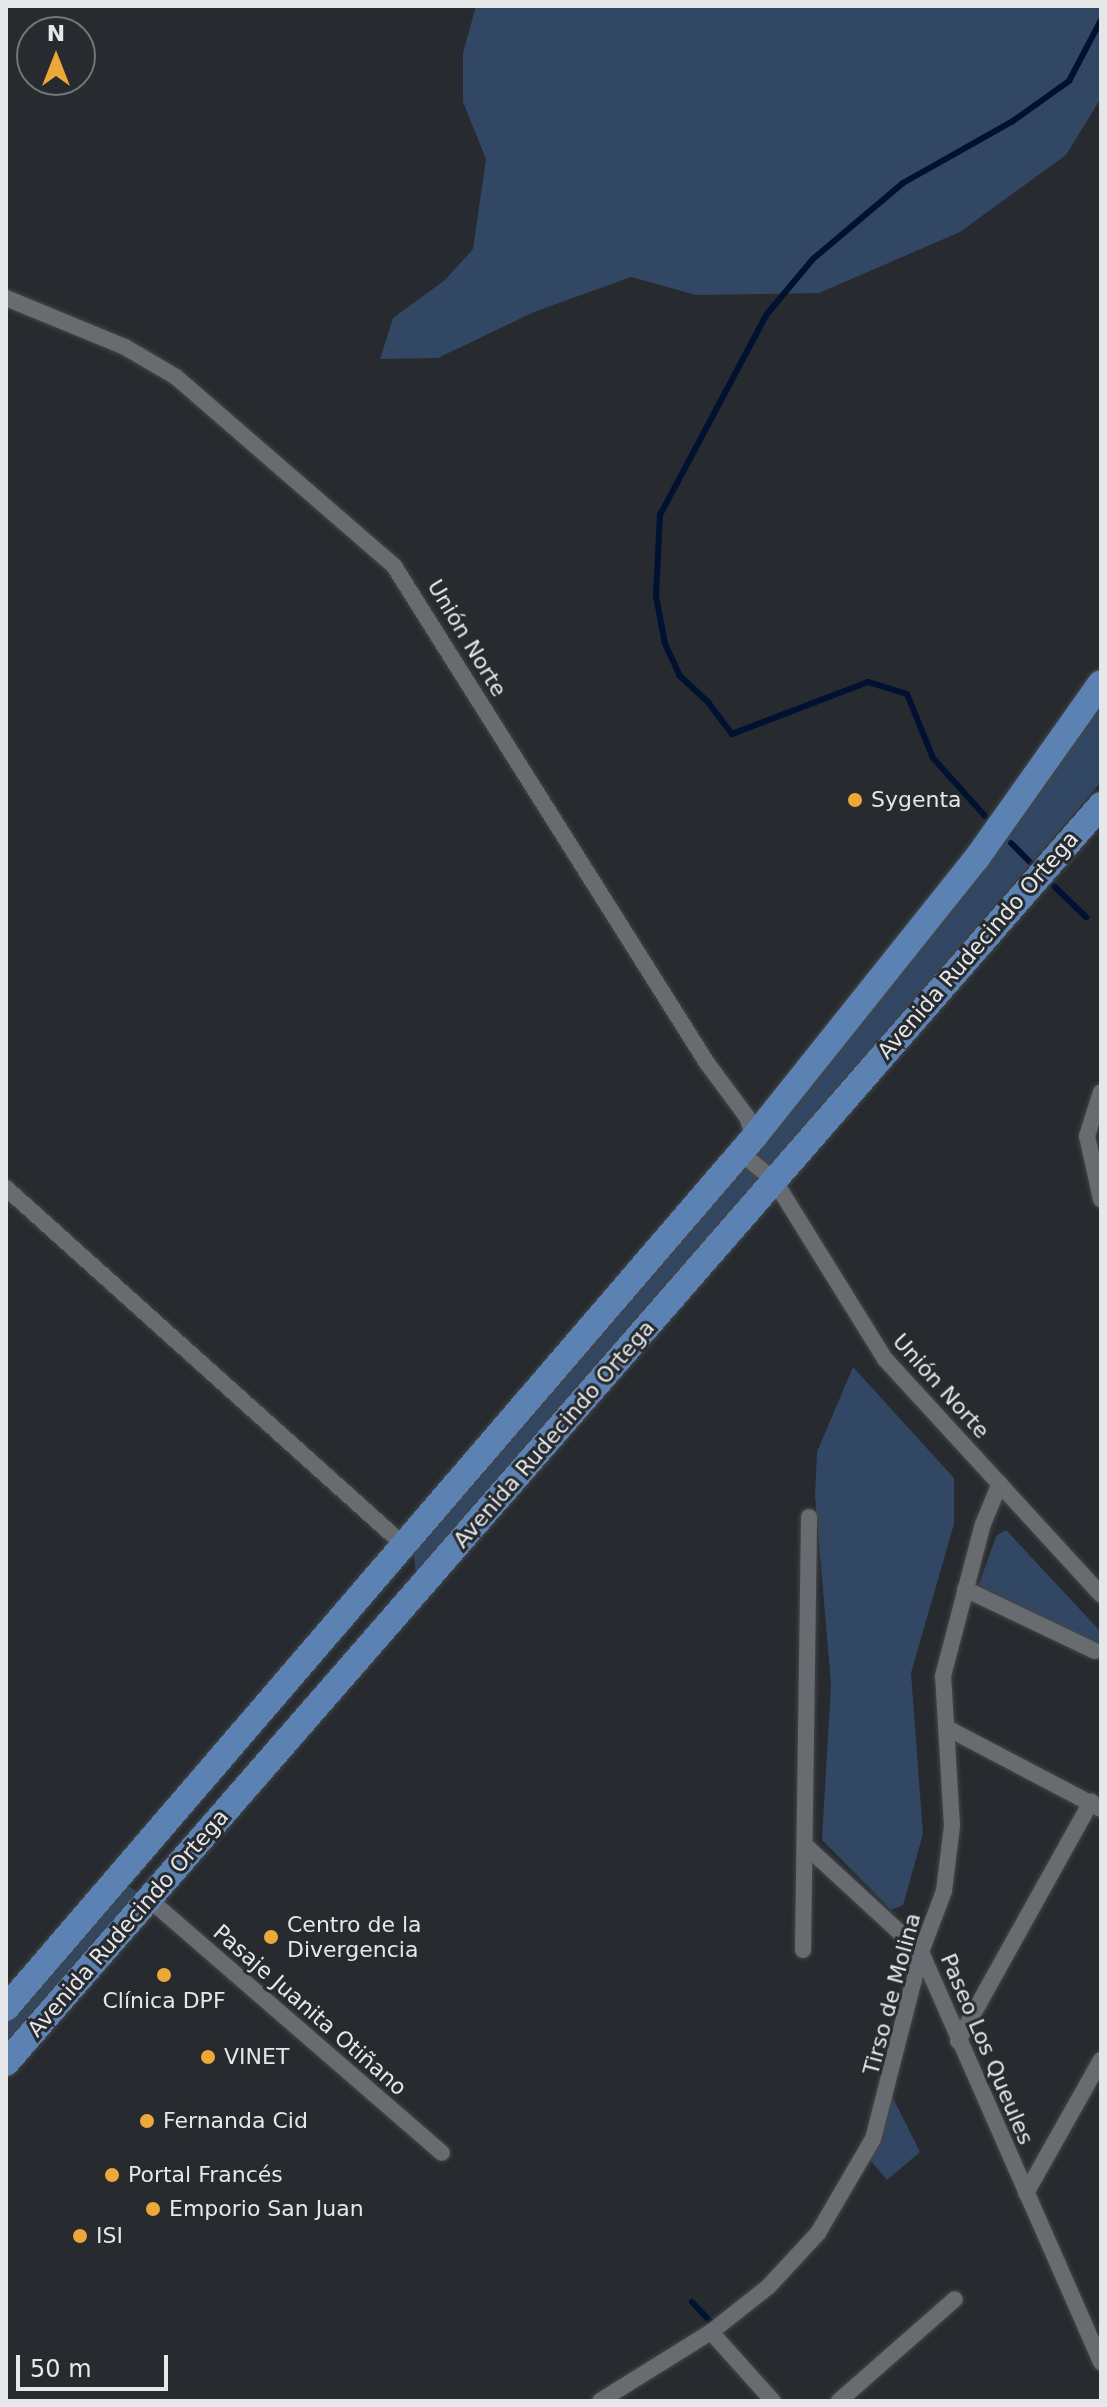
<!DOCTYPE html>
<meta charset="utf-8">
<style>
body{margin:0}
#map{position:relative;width:1107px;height:2407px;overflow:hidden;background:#272a2e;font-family:"DejaVu Sans",sans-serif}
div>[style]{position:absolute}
.green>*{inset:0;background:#324763}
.stream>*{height:6px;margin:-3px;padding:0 3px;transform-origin:3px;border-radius:3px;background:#001132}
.roads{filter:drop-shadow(0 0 2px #434649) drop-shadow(0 0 2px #434649)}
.street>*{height:16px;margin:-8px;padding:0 8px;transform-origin:8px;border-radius:8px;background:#686b6f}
.primary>*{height:26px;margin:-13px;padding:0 13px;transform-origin:13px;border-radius:13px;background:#5b82b2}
.dots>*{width:22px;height:22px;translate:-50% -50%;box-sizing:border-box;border:4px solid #272a2e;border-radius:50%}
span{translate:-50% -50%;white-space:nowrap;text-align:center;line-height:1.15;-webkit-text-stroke:6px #272a2e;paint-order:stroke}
.street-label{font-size:22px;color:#e5e7e9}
.poi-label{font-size:22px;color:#e5e7e9}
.left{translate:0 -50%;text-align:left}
.frame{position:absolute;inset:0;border:8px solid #e5e7e9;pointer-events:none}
.north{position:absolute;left:16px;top:16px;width:80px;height:80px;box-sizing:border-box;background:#272a2e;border:2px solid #737679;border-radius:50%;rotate:0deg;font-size:22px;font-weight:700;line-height:32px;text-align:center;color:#e5e7e9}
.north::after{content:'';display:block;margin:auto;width:28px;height:36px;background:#eda83b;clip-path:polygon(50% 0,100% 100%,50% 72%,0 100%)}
.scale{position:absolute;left:16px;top:2355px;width:152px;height:36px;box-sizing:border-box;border:4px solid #e5e7e9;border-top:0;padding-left:10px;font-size:24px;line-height:28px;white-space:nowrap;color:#e5e7e9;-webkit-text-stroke:6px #272a2e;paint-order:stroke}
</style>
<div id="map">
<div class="green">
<div style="clip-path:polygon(476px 6px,1101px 6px,1101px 98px,1066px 155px,960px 232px,819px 293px,696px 295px,631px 277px,534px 312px,438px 358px,380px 359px,393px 318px,445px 280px,473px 249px,486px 159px,463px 102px,463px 53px)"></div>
<div style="clip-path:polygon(1101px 696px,1101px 782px,417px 1579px,413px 1552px)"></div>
<div style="clip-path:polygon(853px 1367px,954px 1478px,954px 1524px,911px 1673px,923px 1834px,903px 1905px,891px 1910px,822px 1840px,831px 1684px,815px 1496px,817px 1452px)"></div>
<div style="clip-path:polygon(1006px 1530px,1101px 1632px,1101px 1650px,978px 1587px,996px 1536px)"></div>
<div style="clip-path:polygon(125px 1883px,139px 1894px,6px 2043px,6px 2016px)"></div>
<div style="clip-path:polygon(891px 2094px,920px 2152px,887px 2180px,870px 2160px)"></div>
</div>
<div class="stream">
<div style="left:985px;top:816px;width:78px;rotate:-131.9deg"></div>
<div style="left:933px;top:758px;width:69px;rotate:-112.1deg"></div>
<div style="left:907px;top:694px;width:41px;rotate:-162.9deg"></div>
<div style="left:868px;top:682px;width:146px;rotate:159.1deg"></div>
<div style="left:732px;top:734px;width:39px;rotate:-127deg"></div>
<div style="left:709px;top:703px;width:40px;rotate:-137deg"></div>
<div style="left:680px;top:676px;width:35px;rotate:-115deg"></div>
<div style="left:665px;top:644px;width:49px;rotate:-100.6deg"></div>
<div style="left:656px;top:596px;width:81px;rotate:-87.2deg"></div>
<div style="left:660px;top:515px;width:228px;rotate:-62deg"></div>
<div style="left:767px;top:314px;width:72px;rotate:-50.1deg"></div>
<div style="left:813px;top:259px;width:118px;rotate:-40.2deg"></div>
<div style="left:903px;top:183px;width:126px;rotate:-29.4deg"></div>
<div style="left:1013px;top:121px;width:69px;rotate:-35.5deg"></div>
<div style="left:1069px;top:81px;width:69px;rotate:-62.3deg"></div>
<div style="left:1011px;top:843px;width:28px;rotate:45deg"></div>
<div style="left:1054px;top:886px;width:45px;rotate:44.1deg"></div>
<div style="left:692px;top:2302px;width:33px;rotate:47deg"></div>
</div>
<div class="roads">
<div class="street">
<div style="left:6px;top:298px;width:129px;rotate:22.4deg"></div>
<div style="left:125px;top:347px;width:59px;rotate:30.5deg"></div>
<div style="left:176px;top:377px;width:289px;rotate:40.9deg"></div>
<div style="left:394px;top:566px;width:587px;rotate:57.8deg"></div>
<div style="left:707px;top:1063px;width:67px;rotate:53.5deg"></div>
<div style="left:747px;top:1117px;width:21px;rotate:71deg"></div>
<div style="left:1101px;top:1092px;width:46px;rotate:107.7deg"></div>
<div style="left:1087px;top:1136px;width:65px;rotate:77.5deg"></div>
<div style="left:741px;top:1153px;width:43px;rotate:39.3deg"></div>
<div style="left:774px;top:1180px;width:211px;rotate:58.2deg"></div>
<div style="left:885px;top:1359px;width:320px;rotate:47.5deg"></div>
<div style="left:6px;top:1188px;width:537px;rotate:41.91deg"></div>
<div style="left:965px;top:1589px;width:144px;rotate:25.5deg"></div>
<div style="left:947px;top:1728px;width:174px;rotate:27.7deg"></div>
<div style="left:806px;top:1846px;width:156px;rotate:42.7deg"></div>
<div style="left:921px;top:1952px;width:448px;rotate:66.3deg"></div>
<div style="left:150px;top:1900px;width:386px;rotate:40.9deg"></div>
<div style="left:803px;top:1950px;width:433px;rotate:-89.2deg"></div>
<div style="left:958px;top:2041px;width:274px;rotate:-60.9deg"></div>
<div style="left:1026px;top:2193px;width:153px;rotate:-60.6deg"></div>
<div style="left:711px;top:2332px;width:93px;rotate:48.1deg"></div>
<div style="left:600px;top:2401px;width:131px;rotate:-31.9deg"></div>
<div style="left:711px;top:2332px;width:73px;rotate:-38.3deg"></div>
<div style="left:768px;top:2287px;width:74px;rotate:-47.2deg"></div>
<div style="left:818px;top:2233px;width:109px;rotate:-59.7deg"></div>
<div style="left:873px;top:2139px;width:193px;rotate:-75.6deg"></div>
<div style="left:921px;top:1952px;width:65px;rotate:-69.3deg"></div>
<div style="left:944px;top:1891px;width:65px;rotate:-83deg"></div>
<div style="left:952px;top:1826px;width:150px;rotate:-93.4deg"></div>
<div style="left:943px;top:1676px;width:157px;rotate:-75.3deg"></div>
<div style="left:983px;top:1524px;width:44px;rotate:-67.5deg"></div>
<div style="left:839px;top:2401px;width:154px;rotate:-41.3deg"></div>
</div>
<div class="primary">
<div style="left:6px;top:2008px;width:1148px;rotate:-49.34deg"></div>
<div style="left:754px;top:1137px;width:357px;rotate:-51.4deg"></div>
<div style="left:977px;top:858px;width:214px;rotate:-54.7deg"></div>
<div style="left:6px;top:2063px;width:1668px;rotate:-48.96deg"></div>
</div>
</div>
<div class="dots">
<div style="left:855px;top:800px;background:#eda83b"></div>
<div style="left:271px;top:1937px;background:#eda83b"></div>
<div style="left:164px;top:1975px;background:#eda83b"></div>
<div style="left:208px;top:2057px;background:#eda83b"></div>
<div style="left:147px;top:2121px;background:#eda83b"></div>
<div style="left:112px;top:2175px;background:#eda83b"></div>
<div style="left:153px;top:2209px;background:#eda83b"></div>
<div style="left:80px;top:2236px;background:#eda83b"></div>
</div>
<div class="street-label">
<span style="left:467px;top:638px;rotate:59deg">Unión Norte</span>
<span style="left:978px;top:945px;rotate:-49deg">Avenida Rudecindo Ortega</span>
<span style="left:941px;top:1386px;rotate:48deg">Unión Norte</span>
<span style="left:554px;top:1434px;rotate:-49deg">Avenida Rudecindo Ortega</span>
<span style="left:128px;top:1923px;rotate:-49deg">Avenida Rudecindo Ortega</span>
<span style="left:892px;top:1994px;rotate:-75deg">Tirso de Molina</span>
<span style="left:310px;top:2010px;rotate:41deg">Pasaje Juanita Otiñano</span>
<span style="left:987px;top:2049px;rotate:67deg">Paseo Los Queules</span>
</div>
<div class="poi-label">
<span class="left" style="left:871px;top:800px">Sygenta</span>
<span class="left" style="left:287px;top:1937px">Centro de la<br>Divergencia</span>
<span style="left:164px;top:2001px">Clínica DPF</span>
<span class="left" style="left:224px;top:2057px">VINET</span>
<span class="left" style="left:163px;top:2121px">Fernanda Cid</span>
<span class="left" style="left:128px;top:2175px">Portal Francés</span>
<span class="left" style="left:169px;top:2209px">Emporio San Juan</span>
<span class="left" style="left:96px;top:2236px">ISI</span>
</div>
<div class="frame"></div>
<div class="north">N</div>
<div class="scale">50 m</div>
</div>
